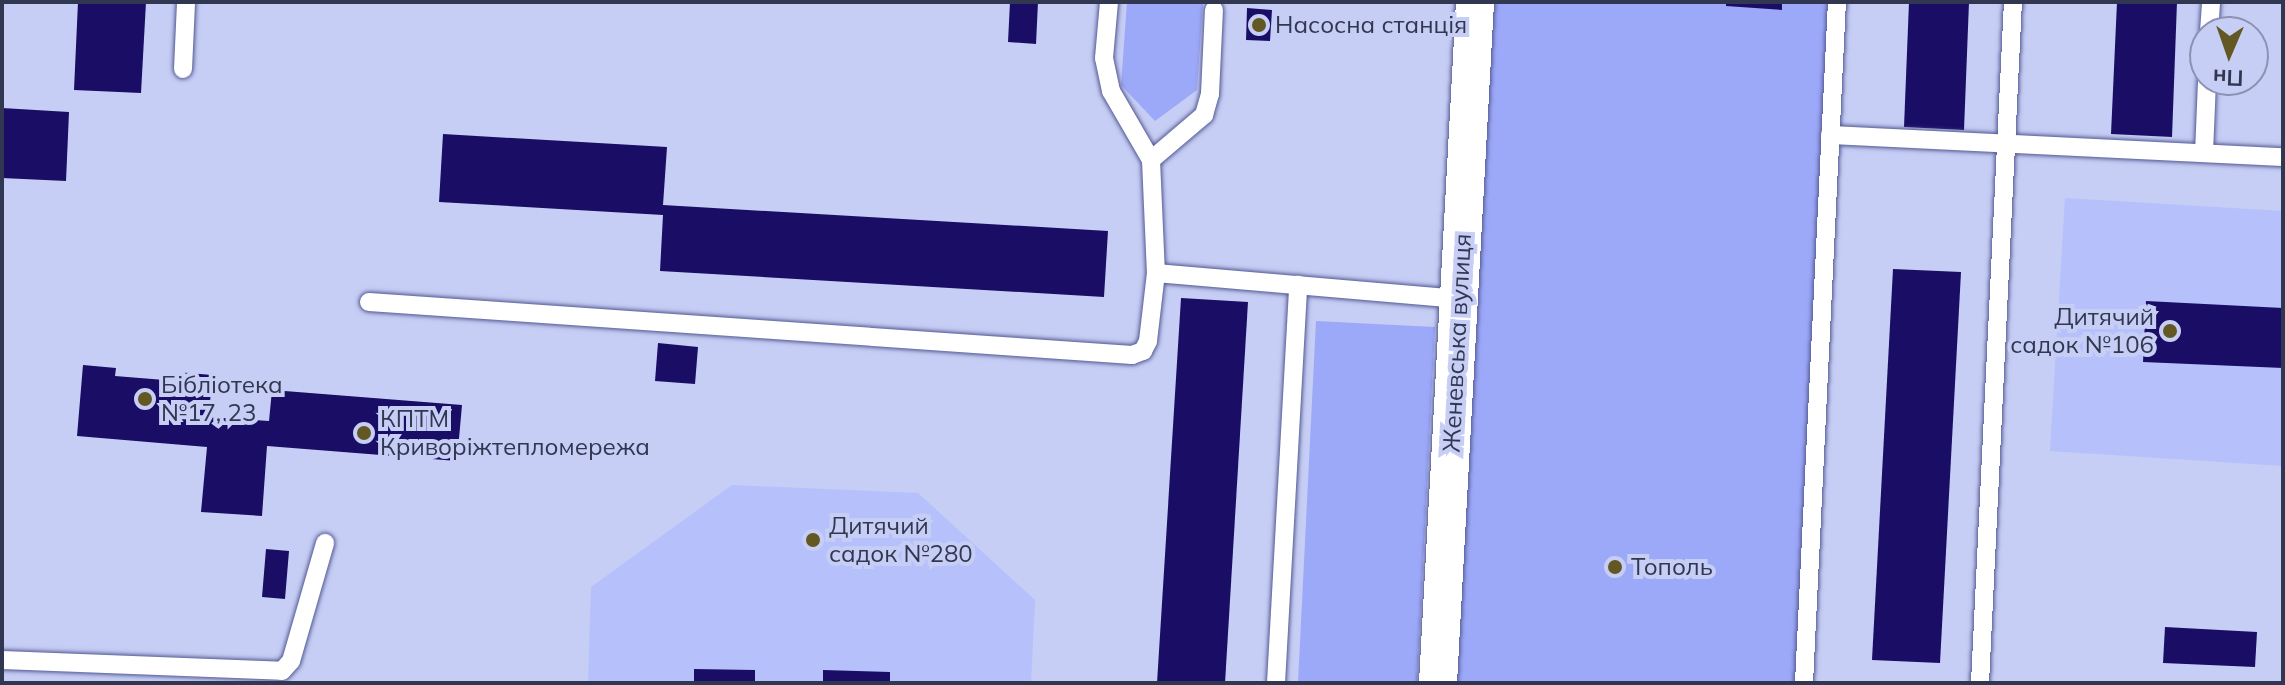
<!DOCTYPE html>
<meta charset="utf-8">
<style>
body{margin:0}
#map{position:relative;width:2285px;height:685px;overflow:hidden;background:#c6cef5;font-family:Mulish,sans-serif}
div>[style]{position:absolute}
.built>*{inset:0;background:#b6c0fa}
.green>*{inset:0;background:#9ca8f8}
.building>*{inset:0;background:#1a0d66}
.roads{filter:drop-shadow(0 0 2px #525993) drop-shadow(0 0 2px #525993)}
.service>*{height:18px;margin:-9px;padding:0 9px;transform-origin:9px;border-radius:9px;background:#fff}
.minor>*{height:38px;margin:-19px;padding:0 19px;transform-origin:19px;border-radius:19px;background:#fff}
.dots>*{width:22px;height:22px;translate:-50% -50%;box-sizing:border-box;border:4px solid #c6cef5;border-radius:50%}
span{translate:-50% -50%;white-space:nowrap;text-align:center;line-height:1.15;-webkit-text-stroke:8px #c6cef5;paint-order:stroke}
.poi-label{font-size:24px;color:#323751}
.left{translate:0 -50%;text-align:left}
.right{translate:-100% -50%;text-align:right}
.street-label{font-size:24px;color:#323751}
.frame{position:absolute;inset:0;border:4px solid #323751;pointer-events:none}
.north{position:absolute;left:2189px;top:16px;width:80px;height:80px;box-sizing:border-box;background:#c6cef5;border:2px solid #8b92b3;border-radius:50%;rotate:182deg;font-size:22px;font-weight:700;line-height:32px;text-align:center;color:#323751}
.north::after{content:'';display:block;margin:auto;width:28px;height:36px;background:#635724;clip-path:polygon(50% 0,100% 100%,50% 72%,0 100%)}
</style>
<div id="map">
<div class="built">
<div style="clip-path:polygon(2065px 198px,2283px 211px,2283px 466px,2050px 451px)"></div>
<div style="clip-path:polygon(732px 485px,918px 493px,1035px 600px,1031px 683px,588px 683px,591px 587px)"></div>
</div>
<div class="green">
<div style="clip-path:polygon(1127px 2px,1203px 2px,1197px 90px,1155px 121px,1121px 85px)"></div>
<div style="clip-path:polygon(1475px 2px,1837px 2px,1804px 683px,1438px 683px)"></div>
<div style="clip-path:polygon(1316px 321px,1435px 327px,1417px 683px,1298px 683px)"></div>
</div>
<div class="building">
<div style="clip-path:polygon(78px 2px,146px 2px,141px 93px,74px 90px)"></div>
<div style="clip-path:polygon(1010px 2px,1038px 2px,1036px 44px,1008px 42px)"></div>
<div style="clip-path:polygon(1726px 2px,1782px 2px,1782px 10px,1726px 6px)"></div>
<div style="clip-path:polygon(1909px 2px,1969px 2px,1964px 130px,1904px 127px)"></div>
<div style="clip-path:polygon(2117px 2px,2177px 2px,2172px 137px,2111px 134px)"></div>
<div style="clip-path:polygon(1247px 8px,1272px 10px,1270px 41px,1246px 40px)"></div>
<div style="clip-path:polygon(2px 108px,69px 112px,66px 181px,2px 178px)"></div>
<div style="clip-path:polygon(443px 134px,667px 147px,663px 205px,1108px 231px,1104px 297px,660px 271px,663px 215px,439px 202px)"></div>
<div style="clip-path:polygon(1893px 269px,1961px 272px,1940px 663px,1872px 660px)"></div>
<div style="clip-path:polygon(1181px 298px,1248px 302px,1225px 683px,1157px 683px)"></div>
<div style="clip-path:polygon(2146px 301px,2283px 308px,2283px 368px,2143px 362px)"></div>
<div style="clip-path:polygon(658px 343px,698px 347px,695px 384px,655px 381px)"></div>
<div style="clip-path:polygon(83px 365px,116px 368px,115px 376px,177px 381px,177px 372px,212px 375px,209px 417px,269px 421px,272px 390px,462px 405px,457px 461px,267px 446px,262px 516px,201px 512px,207px 447px,77px 436px)"></div>
<div style="clip-path:polygon(266px 549px,289px 551px,285px 599px,262px 597px)"></div>
<div style="clip-path:polygon(2165px 627px,2257px 632px,2255px 667px,2163px 663px)"></div>
<div style="clip-path:polygon(694px 669px,755px 670px,755px 683px,694px 683px)"></div>
<div style="clip-path:polygon(823px 670px,890px 672px,890px 683px,823px 683px)"></div>
</div>
<div class="roads">
<div class="service">
<div style="left:1109px;top:2px;width:56px;rotate:95.1deg"></div>
<div style="left:1104px;top:58px;width:34px;rotate:78deg"></div>
<div style="left:1111px;top:91px;width:80px;rotate:59.9deg"></div>
<div style="left:1151px;top:160px;width:113px;rotate:87.5deg"></div>
<div style="left:2209px;top:32px;width:30px;rotate:-86deg"></div>
<div style="left:183px;top:69px;width:67px;rotate:-87.4deg"></div>
<div style="left:1830px;top:135px;width:454px;rotate:2.8deg"></div>
<div style="left:2204px;top:153px;width:73px;rotate:-87.6deg"></div>
<div style="left:1151px;top:160px;width:70px;rotate:-40.3deg"></div>
<div style="left:1204px;top:115px;width:22px;rotate:-74deg"></div>
<div style="left:1210px;top:94px;width:84px;rotate:-87.3deg"></div>
<div style="left:369px;top:302px;width:765px;rotate:3.97deg"></div>
<div style="left:1132px;top:355px;width:12px;rotate:-20deg"></div>
<div style="left:1143px;top:351px;width:11px;rotate:-63deg"></div>
<div style="left:1148px;top:341px;width:68px;rotate:-83.3deg"></div>
<div style="left:1156px;top:273px;width:304px;rotate:4.9deg"></div>
<div style="left:2px;top:660px;width:280px;rotate:2.2deg"></div>
<div style="left:282px;top:671px;width:13px;rotate:-48deg"></div>
<div style="left:291px;top:661px;width:123px;rotate:-73.9deg"></div>
<div style="left:1276px;top:683px;width:399px;rotate:-86.8deg"></div>
<div style="left:1804px;top:683px;width:682px;rotate:-87.23deg"></div>
<div style="left:1980px;top:683px;width:682px;rotate:-87.23deg"></div>
</div>
<div class="minor">
<div style="left:1438px;top:683px;width:682px;rotate:-86.89deg"></div>
</div>
</div>
<div class="dots">
<div style="left:1259px;top:25px;background:#635724"></div>
<div style="left:2170px;top:331px;background:#635724"></div>
<div style="left:145px;top:399px;background:#635724"></div>
<div style="left:364px;top:433px;background:#635724"></div>
<div style="left:813px;top:540px;background:#635724"></div>
<div style="left:1615px;top:567px;background:#635724"></div>
</div>
<div class="poi-label">
<span class="left" style="left:1275px;top:25px">Насосна станція</span>
<span class="right" style="left:2154px;top:331px">Дитячий<br>садок №106</span>
<span class="left" style="left:161px;top:399px">Бібліотека<br>№17, 23</span>
<span class="left" style="left:380px;top:433px">КПТМ<br>Криворіжтепломережа</span>
<span class="left" style="left:829px;top:540px">Дитячий<br>садок №280</span>
<span class="left" style="left:1631px;top:567px">Тополь</span>
</div>
<div class="street-label">
<span style="left:1457px;top:343px;rotate:-87deg">Женевська вулиця</span>
</div>
<div class="frame"></div>
<div class="north">Пн</div>
</div>
